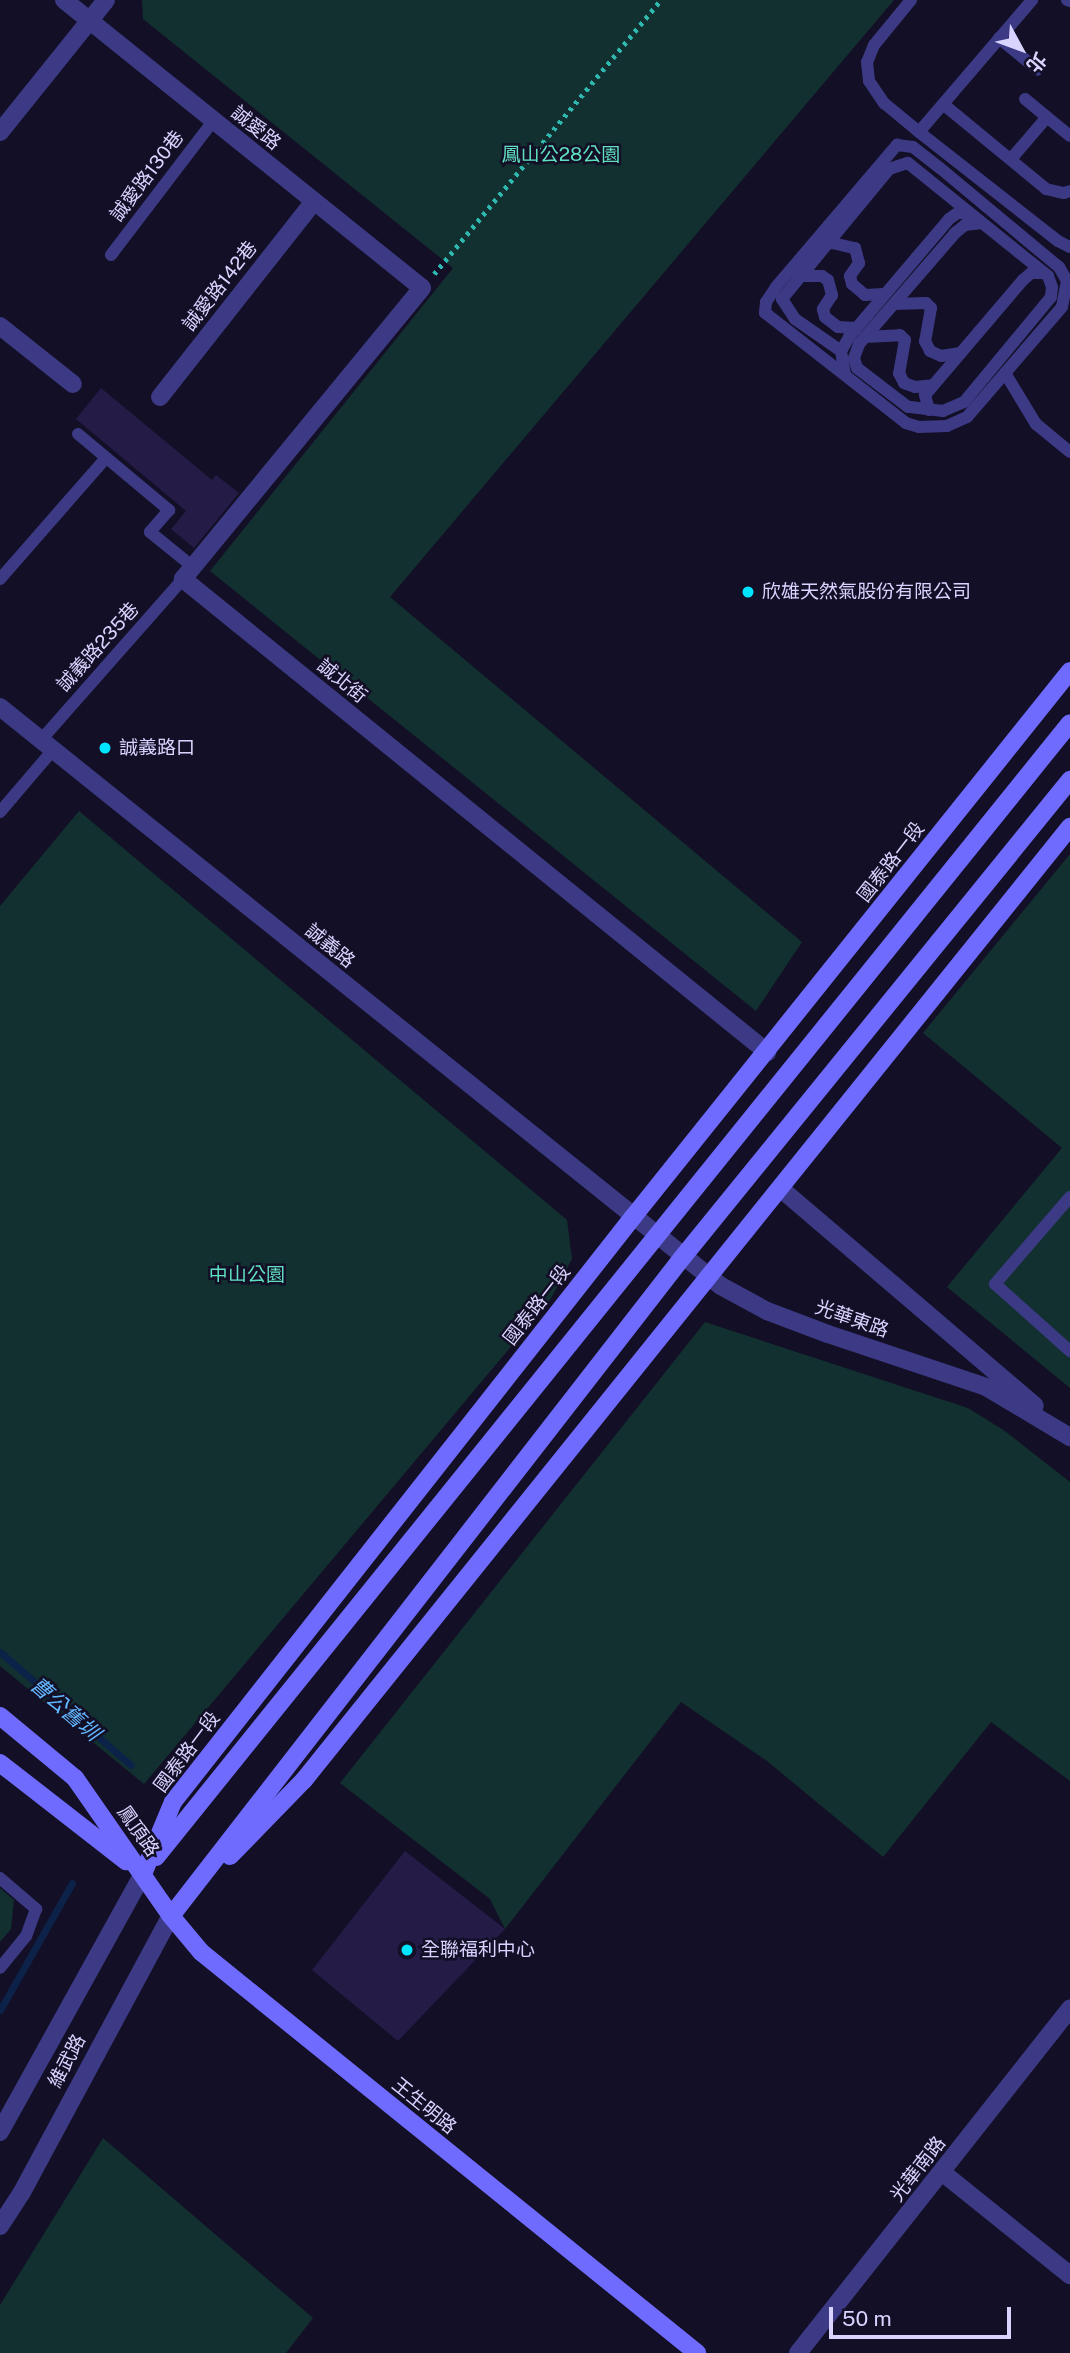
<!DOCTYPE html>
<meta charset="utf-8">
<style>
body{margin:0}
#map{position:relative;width:1070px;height:2353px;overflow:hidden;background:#130f26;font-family:"Public Sans","Noto Sans TC",sans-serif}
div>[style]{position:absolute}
.green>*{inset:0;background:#12302f}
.stream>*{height:7px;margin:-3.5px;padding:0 3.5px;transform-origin:3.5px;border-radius:3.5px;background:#0c2248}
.building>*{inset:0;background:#241b47}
.path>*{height:4.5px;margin-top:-2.25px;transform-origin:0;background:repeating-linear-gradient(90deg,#2fb8b0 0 3.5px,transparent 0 8.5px)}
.lane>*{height:12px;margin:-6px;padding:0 6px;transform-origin:6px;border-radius:6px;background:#3d3a85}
.street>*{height:18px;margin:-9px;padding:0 9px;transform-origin:9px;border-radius:9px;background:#3d3a85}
.secondary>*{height:18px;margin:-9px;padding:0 9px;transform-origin:9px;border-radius:9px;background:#6f6bff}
.dots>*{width:19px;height:19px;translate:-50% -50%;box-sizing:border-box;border:4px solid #130f26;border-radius:50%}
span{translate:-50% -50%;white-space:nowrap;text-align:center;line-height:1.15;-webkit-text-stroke:5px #130f26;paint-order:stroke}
.street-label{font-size:19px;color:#d9d4ff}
.park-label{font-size:19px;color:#5fe0c0}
.poi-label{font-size:19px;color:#d9d4ff}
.left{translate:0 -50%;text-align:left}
.water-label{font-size:21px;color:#62b6ff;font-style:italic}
.north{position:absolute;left:986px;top:14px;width:70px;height:70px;-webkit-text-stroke:5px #130f26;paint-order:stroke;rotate:131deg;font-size:19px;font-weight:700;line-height:28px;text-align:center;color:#d9d4ff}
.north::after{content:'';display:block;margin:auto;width:24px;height:32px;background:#d9d4ff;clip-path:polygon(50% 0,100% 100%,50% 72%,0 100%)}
.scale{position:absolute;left:829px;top:2307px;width:182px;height:32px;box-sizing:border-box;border:4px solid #d9d4ff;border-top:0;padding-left:9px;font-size:21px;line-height:24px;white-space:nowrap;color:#d9d4ff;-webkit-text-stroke:5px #130f26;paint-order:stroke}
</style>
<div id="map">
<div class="green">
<div style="clip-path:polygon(142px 0,894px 0,390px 597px,802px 942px,756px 1011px,210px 571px,453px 268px,143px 19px)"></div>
<div style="clip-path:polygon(79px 811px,567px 1220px,572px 1259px,550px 1300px,144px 1784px,0 1666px,0 906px)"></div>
<div style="clip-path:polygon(1070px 854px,1070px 1388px,947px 1287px,1062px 1148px,923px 1033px)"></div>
<div style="clip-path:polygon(705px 1322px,968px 1408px,1005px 1431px,1070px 1482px,1070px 1781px,991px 1722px,883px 1857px,767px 1761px,681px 1702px,505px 1929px,490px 1899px,340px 1783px)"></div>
<div style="clip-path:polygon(0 1888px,14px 1900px,11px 1929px,0 1942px)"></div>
<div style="clip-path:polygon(103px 2138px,313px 2318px,286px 2353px,0 2353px,0 2305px)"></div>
</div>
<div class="stream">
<div style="left:0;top:1652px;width:173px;rotate:40.8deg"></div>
<div style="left:0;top:2010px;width:146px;rotate:-60.4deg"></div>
</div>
<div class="building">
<div style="clip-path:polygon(101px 388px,212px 480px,216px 475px,239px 493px,194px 548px,171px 529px,186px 511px,76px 419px)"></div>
<div style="clip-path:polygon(405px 1851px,505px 1929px,398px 2041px,312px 1970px)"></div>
</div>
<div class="path">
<div style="left:434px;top:274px;width:356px;rotate:-50.4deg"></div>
</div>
<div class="lane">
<div style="left:911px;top:0;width:58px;rotate:129.4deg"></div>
<div style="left:874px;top:45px;width:18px;rotate:112deg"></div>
<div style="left:867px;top:62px;width:19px;rotate:84deg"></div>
<div style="left:869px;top:81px;width:27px;rotate:56deg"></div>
<div style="left:884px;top:103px;width:45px;rotate:39.6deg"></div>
<div style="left:919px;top:132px;width:177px;rotate:38.1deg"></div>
<div style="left:1058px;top:241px;width:13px;rotate:27deg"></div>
<div style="left:1067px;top:0;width:3px;rotate:18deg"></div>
<div style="left:999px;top:38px;width:50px;rotate:39.4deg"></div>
<div style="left:1025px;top:99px;width:58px;rotate:39.4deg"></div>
<div style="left:943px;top:104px;width:134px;rotate:39.5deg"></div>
<div style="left:1046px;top:189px;width:18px;rotate:13deg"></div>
<div style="left:1064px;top:193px;width:6px;rotate:-18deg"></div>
<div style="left:919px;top:132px;width:174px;rotate:-49.4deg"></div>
<div style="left:897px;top:145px;width:16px;rotate:7deg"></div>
<div style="left:913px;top:147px;width:34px;rotate:38deg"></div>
<div style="left:940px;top:168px;width:155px;rotate:39.8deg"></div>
<div style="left:1059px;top:267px;width:16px;rotate:60deg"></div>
<div style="left:1067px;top:281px;width:26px;rotate:101deg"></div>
<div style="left:1062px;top:307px;width:145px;rotate:130.8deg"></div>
<div style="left:967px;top:417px;width:22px;rotate:156deg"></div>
<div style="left:947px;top:426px;width:28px;rotate:178deg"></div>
<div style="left:919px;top:427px;width:14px;rotate:-163deg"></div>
<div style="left:906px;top:423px;width:179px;rotate:-142deg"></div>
<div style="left:765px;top:313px;width:11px;rotate:-85deg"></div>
<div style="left:766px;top:302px;width:18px;rotate:-56deg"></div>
<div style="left:776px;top:287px;width:187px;rotate:-49.6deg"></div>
<div style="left:1011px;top:159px;width:55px;rotate:-49.4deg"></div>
<div style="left:828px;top:242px;width:28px;rotate:13deg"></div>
<div style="left:855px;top:248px;width:16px;rotate:75deg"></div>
<div style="left:859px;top:263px;width:16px;rotate:125deg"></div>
<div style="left:850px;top:276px;width:8px;rotate:76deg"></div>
<div style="left:852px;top:284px;width:17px;rotate:40deg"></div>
<div style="left:865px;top:295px;width:19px;rotate:-3deg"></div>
<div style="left:111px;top:255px;width:170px;rotate:-52.7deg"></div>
<div style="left:798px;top:276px;width:24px"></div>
<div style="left:822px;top:276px;width:7px;rotate:34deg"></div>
<div style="left:828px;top:280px;width:16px;rotate:75deg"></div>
<div style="left:832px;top:295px;width:17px;rotate:123deg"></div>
<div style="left:823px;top:309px;width:8px;rotate:76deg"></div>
<div style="left:825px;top:317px;width:16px;rotate:38deg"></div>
<div style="left:838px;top:327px;width:18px;rotate:3deg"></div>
<div style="left:894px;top:304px;width:32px;rotate:-2deg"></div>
<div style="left:926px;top:303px;width:7px;rotate:45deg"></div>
<div style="left:931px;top:308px;width:34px;rotate:100deg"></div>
<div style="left:925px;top:341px;width:11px;rotate:63deg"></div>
<div style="left:930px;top:351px;width:12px;rotate:24deg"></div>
<div style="left:941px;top:356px;width:20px;rotate:-9deg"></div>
<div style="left:865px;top:337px;width:35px;rotate:-3deg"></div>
<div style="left:900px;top:335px;width:7px;rotate:45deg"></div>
<div style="left:905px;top:340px;width:34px;rotate:100deg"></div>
<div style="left:899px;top:373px;width:11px;rotate:63deg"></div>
<div style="left:904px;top:383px;width:12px;rotate:20deg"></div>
<div style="left:915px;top:387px;width:18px;rotate:-6deg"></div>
<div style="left:841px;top:351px;width:56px;rotate:-145.2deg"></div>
<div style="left:795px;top:319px;width:24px;rotate:-123deg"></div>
<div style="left:782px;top:299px;width:168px;rotate:-50.5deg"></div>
<div style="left:889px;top:169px;width:20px;rotate:-18deg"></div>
<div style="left:908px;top:163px;width:180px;rotate:38.9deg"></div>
<div style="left:1048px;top:276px;width:12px;rotate:70deg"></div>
<div style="left:1052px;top:287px;width:10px;rotate:96deg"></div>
<div style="left:1051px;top:297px;width:136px;rotate:129.6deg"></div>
<div style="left:964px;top:402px;width:23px;rotate:157deg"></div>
<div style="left:943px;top:411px;width:35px;rotate:-173deg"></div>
<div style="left:908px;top:407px;width:64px;rotate:-142.6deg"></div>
<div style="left:857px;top:368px;width:10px;rotate:-107deg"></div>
<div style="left:854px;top:358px;width:15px;rotate:-70deg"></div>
<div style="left:859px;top:344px;width:147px;rotate:-49.1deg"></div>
<div style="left:955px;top:233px;width:13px;rotate:-39deg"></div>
<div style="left:965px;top:225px;width:17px;rotate:-7deg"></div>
<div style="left:1005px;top:373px;width:60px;rotate:58.7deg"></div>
<div style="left:1036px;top:424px;width:44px;rotate:39.5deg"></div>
<div style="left:845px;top:374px;width:23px;rotate:-100deg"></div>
<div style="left:841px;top:351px;width:16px;rotate:-60deg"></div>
<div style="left:849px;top:337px;width:155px;rotate:-49.7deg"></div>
<div style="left:949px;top:219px;width:11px;rotate:-34deg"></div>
<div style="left:958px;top:213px;width:11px"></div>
<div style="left:929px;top:410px;width:16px;rotate:-105deg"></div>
<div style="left:925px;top:395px;width:151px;rotate:-49.6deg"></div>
<div style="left:1023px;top:280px;width:11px;rotate:-41deg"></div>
<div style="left:1031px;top:273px;width:13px"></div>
<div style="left:78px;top:434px;width:119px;rotate:39.9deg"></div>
<div style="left:169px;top:510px;width:29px;rotate:131deg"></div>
<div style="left:150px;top:532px;width:55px;rotate:39.1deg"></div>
<div style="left:0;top:579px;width:161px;rotate:-48.8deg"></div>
<div style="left:41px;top:740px;width:215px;rotate:-48.6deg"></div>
<div style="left:0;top:812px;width:82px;rotate:-49.5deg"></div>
<div style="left:1070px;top:1197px;width:115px;rotate:130.8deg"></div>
<div style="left:995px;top:1284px;width:101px;rotate:41.8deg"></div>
<div style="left:0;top:1878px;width:48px;rotate:40.7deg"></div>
<div style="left:36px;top:1909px;width:29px;rotate:110deg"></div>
<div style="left:26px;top:1936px;width:41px;rotate:129.1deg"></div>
</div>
<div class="street">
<div style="left:64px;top:0;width:459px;rotate:38.8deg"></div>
<div style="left:422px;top:288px;width:377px;rotate:129.4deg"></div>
<div style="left:183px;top:579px;width:752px;rotate:39.01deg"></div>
<div style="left:0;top:132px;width:169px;rotate:-51.2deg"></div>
<div style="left:0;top:326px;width:93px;rotate:38.5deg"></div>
<div style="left:160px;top:397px;width:249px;rotate:-51.8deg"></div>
<div style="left:0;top:707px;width:925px;rotate:38.77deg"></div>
<div style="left:721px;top:1286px;width:52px;rotate:28.5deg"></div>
<div style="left:767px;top:1311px;width:65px;rotate:20.7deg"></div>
<div style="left:828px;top:1334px;width:167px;rotate:18.5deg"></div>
<div style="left:986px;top:1387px;width:98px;rotate:30.8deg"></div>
<div style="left:780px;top:1188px;width:335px;rotate:40.5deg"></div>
<div style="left:0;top:2132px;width:295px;rotate:-61deg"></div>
<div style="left:943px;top:2173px;width:163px;rotate:38.8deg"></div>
<div style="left:0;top:2226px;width:38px;rotate:-57deg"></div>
<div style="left:21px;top:2194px;width:316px;rotate:-61.7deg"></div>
<div style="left:798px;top:2353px;width:439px;rotate:-51.7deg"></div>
</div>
<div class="secondary">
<div style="left:0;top:1716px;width:97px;rotate:39.6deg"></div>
<div style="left:75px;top:1778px;width:168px;rotate:55.2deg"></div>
<div style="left:171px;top:1916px;width:47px;rotate:50.2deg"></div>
<div style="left:201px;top:1952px;width:638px;rotate:38.95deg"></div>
<div style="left:0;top:1763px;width:160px;rotate:37.9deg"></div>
<div style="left:230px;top:1856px;width:106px;rotate:-45.8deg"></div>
<div style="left:304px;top:1780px;width:1223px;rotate:-51.21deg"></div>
<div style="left:156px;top:1857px;width:1456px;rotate:-51.13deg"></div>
<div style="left:143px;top:1874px;width:78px;rotate:-67.4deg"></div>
<div style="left:173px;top:1802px;width:744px;rotate:-51.82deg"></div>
<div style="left:633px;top:1217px;width:699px;rotate:-51.33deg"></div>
<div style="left:171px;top:1916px;width:833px;rotate:-52.17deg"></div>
<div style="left:682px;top:1258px;width:616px;rotate:-50.93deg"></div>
</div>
<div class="dots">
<div style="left:748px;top:592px;background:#00e5ff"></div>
<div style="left:105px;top:748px;background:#00e5ff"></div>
<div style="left:407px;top:1950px;background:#00e5ff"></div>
</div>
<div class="street-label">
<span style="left:256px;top:128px;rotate:39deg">誠愛路</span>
<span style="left:147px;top:176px;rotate:-53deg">誠愛路130巷</span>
<span style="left:220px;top:286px;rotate:-52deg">誠愛路142巷</span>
<span style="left:98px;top:647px;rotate:-48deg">誠義路235巷</span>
<span style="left:342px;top:681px;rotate:39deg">誠北街</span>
<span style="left:891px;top:862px;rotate:-52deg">國泰路一段</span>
<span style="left:330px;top:946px;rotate:39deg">誠義路</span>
<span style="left:537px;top:1305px;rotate:-52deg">國泰路一段</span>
<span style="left:852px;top:1319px;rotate:19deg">光華東路</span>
<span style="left:187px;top:1752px;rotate:-53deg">國泰路一段</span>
<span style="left:138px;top:1831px;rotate:55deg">鳳頂路</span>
<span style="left:67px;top:2061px;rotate:-62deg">維武路</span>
<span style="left:424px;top:2106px;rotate:39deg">王生明路</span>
<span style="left:918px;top:2169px;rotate:-52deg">光華南路</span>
</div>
<div class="park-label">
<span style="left:561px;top:155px">鳳山公28公園</span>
<span style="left:247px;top:1275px">中山公園</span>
</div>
<div class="poi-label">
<span class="left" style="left:762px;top:592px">欣雄天然氣股份有限公司</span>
<span class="left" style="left:119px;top:748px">誠義路口</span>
<span class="left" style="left:421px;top:1950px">全聯福利中心</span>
</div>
<div class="water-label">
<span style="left:65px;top:1709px;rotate:41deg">曹公舊圳</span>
</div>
<div class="north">北</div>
<div class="scale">50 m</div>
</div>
